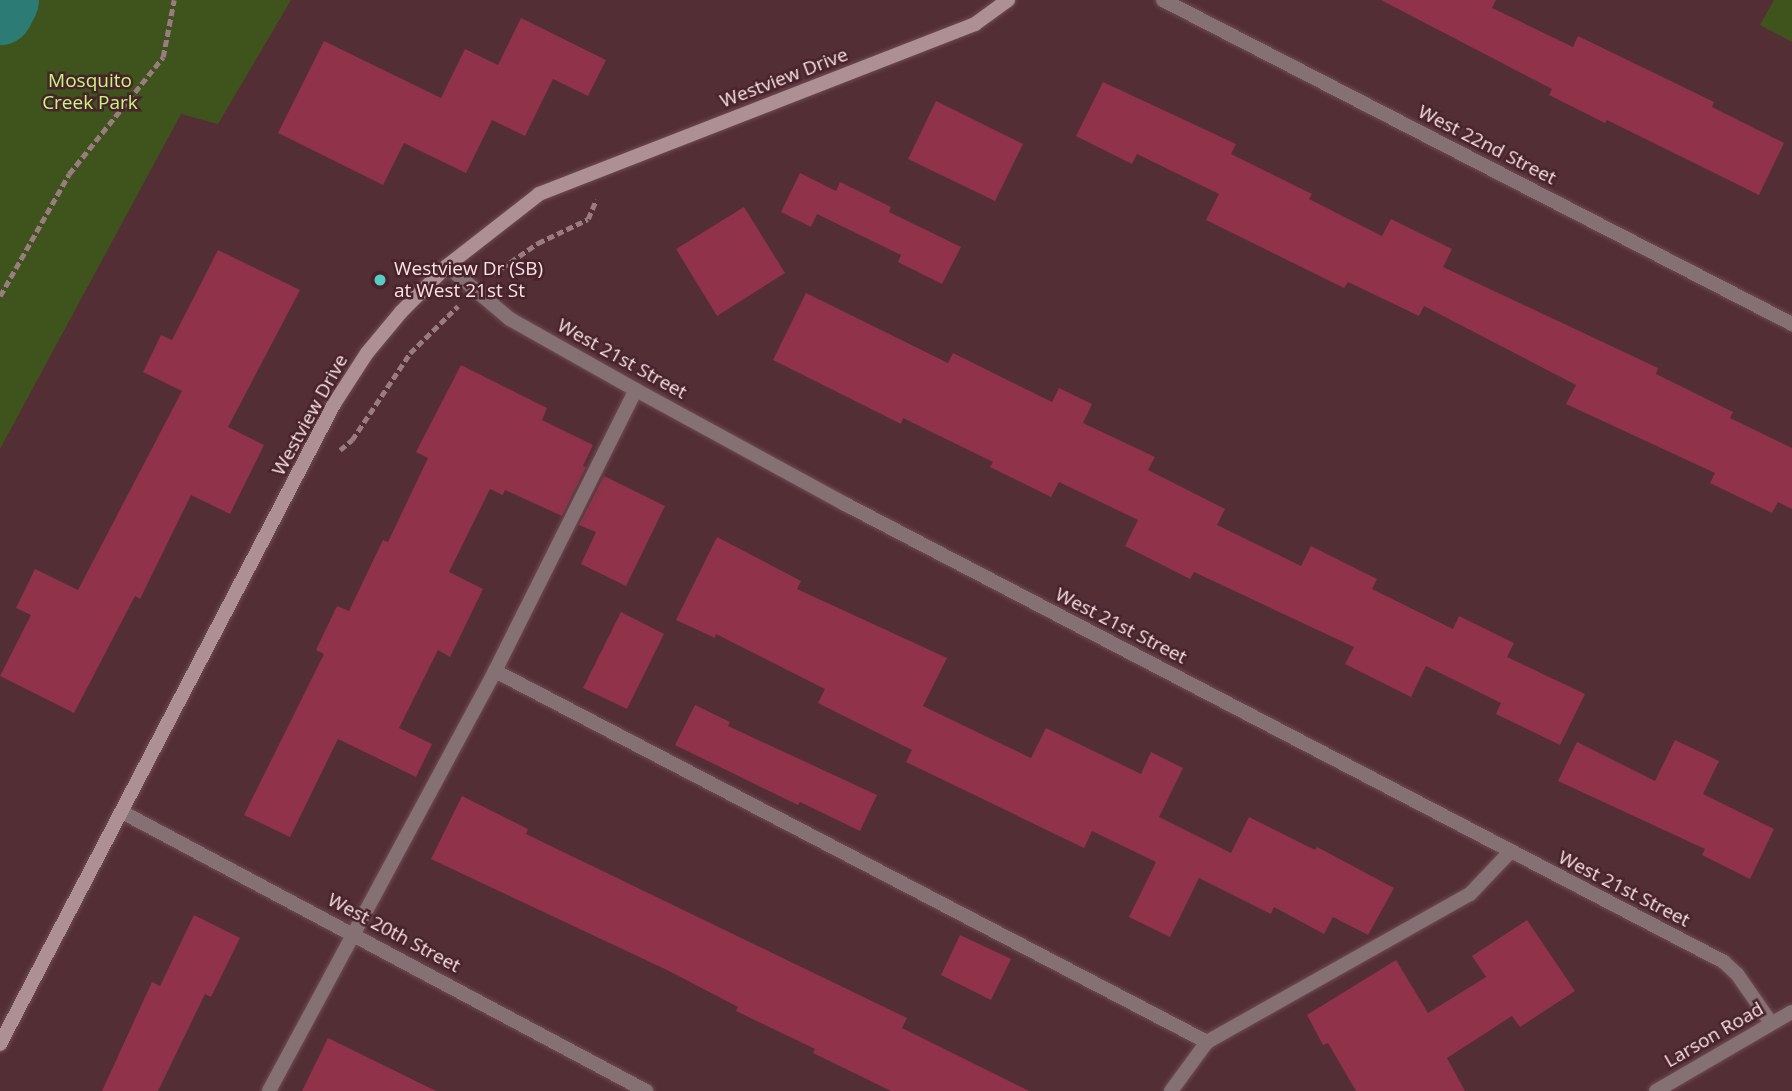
<!DOCTYPE html>
<style>
body{margin:0}
#map{position:relative;width:1792px;height:1091px;overflow:hidden;background:#532e35;font-family:"Open Sans",sans-serif}
div>[style]{position:absolute}
.green>*{inset:0;background:#3f541c}
.river>*{height:65px;margin:-32.5px;padding:0 32.5px;transform-origin:32.5px;border-radius:32.5px;background:#2c7b74}
.building>*{inset:0;background:#8f324a}
.path>*{height:4.5px;margin-top:-2.25px;transform-origin:0;background:repeating-linear-gradient(90deg,#9a7b80 0 7px,transparent 0 10.5px)}
.roads{filter:drop-shadow(0 0 2px #6e4b51) drop-shadow(0 0 2px #6e4b51)}
.service>*{height:14px;margin:-7px;padding:0 7px;transform-origin:7px;border-radius:7px;background:#857174}
.minor>*{height:14px;margin:-7px;padding:0 7px;transform-origin:7px;border-radius:7px;background:#857174}
.tertiary>*{height:14px;margin:-7px;padding:0 7px;transform-origin:7px;border-radius:7px;background:#857174}
.secondary>*{height:14px;margin:-7px;padding:0 7px;transform-origin:7px;border-radius:7px;background:#ae8f94}
.dots>*{width:19px;height:19px;translate:-50% -50%;box-sizing:border-box;border:4px solid #48232b;border-radius:50%}
span{translate:-50% -50%;white-space:nowrap;text-align:center;line-height:1.15;-webkit-text-stroke:5px #48232b;paint-order:stroke}
.street-label{font-size:19px;color:#fbe2e6}
.park-label{font-size:19px;color:#c5f77f}
.poi-label{font-size:19px;color:#fbe2e6}
.left{translate:0 -50%;text-align:left}
</style>
<div id="map">
<div class="green">
<div style="clip-path:polygon(0 0,291px 0,218px 124px,181px 114px,0 449px)"></div>
<div style="clip-path:polygon(1774px 0,1792px 0,1792px 42px,1760px 25px)"></div>
</div>
<div class="river">
<div style="left:0;top:12px;width:13px;rotate:-63deg"></div>
</div>
<div class="building">
<div style="clip-path:polygon(1381px 0,1496px 0,1492px 8px,1573px 47px,1578px 36px,1714px 102px,1712px 107px,1784px 143px,1759px 195px,1607px 120px,1605px 123px,1549px 95px,1552px 89px)"></div>
<div style="clip-path:polygon(521px 18px,606px 60px,588px 96px,553px 79px,525px 136px,492px 120px,466px 173px,404px 143px,383px 185px,278px 133px,324px 41px,441px 98px,465px 49px,498px 65px)"></div>
<div style="clip-path:polygon(1103px 82px,1236px 144px,1231px 154px,1312px 194px,1309px 199px,1382px 236px,1391px 219px,1452px 249px,1443px 267px,1658px 368px,1656px 374px,1733px 412px,1730px 418px,1792px 448px,1792px 509px,1778px 502px,1772px 513px,1710px 483px,1715px 473px,1566px 404px,1576px 385px,1424px 306px,1419px 316px,1348px 282px,1344px 288px,1206px 220px,1219px 194px,1137px 154px,1132px 164px,1076px 136px)"></div>
<div style="clip-path:polygon(936px 101px,1023px 144px,995px 201px,908px 159px)"></div>
<div style="clip-path:polygon(800px 173px,836px 191px,840px 182px,891px 207px,889px 212px,961px 247px,942px 284px,898px 262px,901px 255px,817px 214px,811px 227px,781px 212px)"></div>
<div style="clip-path:polygon(744px 207px,785px 273px,717px 316px,676px 249px)"></div>
<div style="clip-path:polygon(218px 250px,300px 290px,228px 427px,264px 445px,230px 514px,191px 495px,140px 599px,135px 596px,74px 713px,0 676px,31px 615px,16px 608px,35px 569px,78px 590px,182px 391px,143px 372px,161px 335px,172px 340px)"></div>
<div style="clip-path:polygon(806px 293px,948px 363px,953px 353px,1052px 402px,1059px 388px,1092px 404px,1083px 423px,1155px 457px,1148px 470px,1225px 509px,1217px 525px,1301px 566px,1311px 546px,1377px 579px,1372px 589px,1453px 629px,1459px 616px,1514px 643px,1507px 657px,1585px 694px,1560px 745px,1496px 714px,1501px 703px,1426px 666px,1411px 697px,1345px 664px,1354px 647px,1194px 572px,1190px 579px,1125px 546px,1138px 520px,1059px 482px,1051px 497px,990px 467px,993px 462px,903px 418px,901px 424px,773px 360px)"></div>
<div style="clip-path:polygon(461px 365px,547px 408px,542px 420px,593px 445px,583px 466px,586px 467px,562px 516px,505px 490px,503px 495px,490px 489px,449px 572px,483px 589px,450px 657px,438px 650px,399px 728px,432px 744px,416px 777px,338px 739px,290px 837px,244px 815px,324px 654px,316px 650px,337px 606px,349px 611px,383px 540px,388px 542px,428px 458px,416px 452px)"></div>
<div style="clip-path:polygon(604px 476px,665px 506px,626px 586px,581px 564px,596px 532px,579px 525px)"></div>
<div style="clip-path:polygon(717px 537px,801px 581px,797px 589px,947px 658px,923px 706px,1031px 758px,1046px 728px,1141px 774px,1151px 752px,1183px 768px,1159px 817px,1231px 853px,1249px 817px,1315px 850px,1317px 847px,1394px 888px,1368px 935px,1333px 917px,1324px 934px,1274px 907px,1271px 914px,1199px 878px,1170px 937px,1129px 917px,1156px 862px,1092px 831px,1084px 848px,906px 762px,912px 750px,818px 703px,825px 689px,716px 634px,715px 638px,676px 620px)"></div>
<div style="clip-path:polygon(621px 612px,664px 634px,627px 709px,583px 688px)"></div>
<div style="clip-path:polygon(695px 705px,730px 722px,728px 726px,877px 795px,860px 831px,800px 802px,798px 805px,675px 745px)"></div>
<div style="clip-path:polygon(1675px 740px,1719px 761px,1703px 794px,1774px 829px,1750px 879px,1702px 855px,1705px 849px,1558px 781px,1577px 742px,1655px 781px)"></div>
<div style="clip-path:polygon(462px 796px,528px 829px,526px 834px,907px 1018px,902px 1028px,1029px 1091px,891px 1091px,813px 1053px,815px 1049px,736px 1011px,738px 1007px,667px 970px,431px 859px)"></div>
<div style="clip-path:polygon(194px 915px,240px 938px,211px 997px,205px 994px,158px 1091px,102px 1091px,152px 982px,160px 986px)"></div>
<div style="clip-path:polygon(1527px 920px,1575px 991px,1520px 1027px,1512px 1016px,1447px 1058px,1465px 1091px,1356px 1091px,1328px 1043px,1323px 1045px,1307px 1015px,1396px 960px,1428px 1013px,1486px 977px,1472px 956px)"></div>
<div style="clip-path:polygon(960px 935px,1011px 959px,991px 1000px,941px 975px)"></div>
<div style="clip-path:polygon(328px 1038px,436px 1091px,302px 1091px)"></div>
</div>
<div class="path">
<div style="left:493px;top:274px;width:55px;rotate:-34.6deg"></div>
<div style="left:538px;top:243px;width:55px;rotate:-25.6deg"></div>
<div style="left:588px;top:219px;width:21px;rotate:-67deg"></div>
<div style="left:0;top:296px;width:140px;rotate:-60.5deg"></div>
<div style="left:69px;top:174px;width:150px;rotate:-51.2deg"></div>
<div style="left:163px;top:57px;width:58px;rotate:-79.1deg"></div>
<div style="left:340px;top:450px;width:16px;rotate:-40deg"></div>
<div style="left:352px;top:440px;width:105px;rotate:-56.3deg"></div>
<div style="left:410px;top:353px;width:67px;rotate:-44.4deg"></div>
</div>
<div class="roads">
<div class="service">
<div style="left:495px;top:671px;width:314px;rotate:-63.4deg"></div>
<div style="left:269px;top:1091px;width:477px;rotate:-61.7deg"></div>
<div style="left:495px;top:671px;width:803px;rotate:27.52deg"></div>
<div style="left:1207px;top:1042px;width:302px;rotate:-29.4deg"></div>
<div style="left:1470px;top:894px;width:58px;rotate:-46.4deg"></div>
<div style="left:1171px;top:1091px;width:61px;rotate:-53.7deg"></div>
</div>
<div class="minor">
<div style="left:1163px;top:0;width:708px;rotate:27.25deg"></div>
<div style="left:447px;top:266px;width:82px;rotate:40.1deg"></div>
<div style="left:510px;top:319px;width:145px;rotate:29.4deg"></div>
<div style="left:636px;top:390px;width:238px;rotate:28.6deg"></div>
<div style="left:845px;top:504px;width:991px;rotate:27.52deg"></div>
<div style="left:1724px;top:962px;width:18px;rotate:43deg"></div>
<div style="left:1737px;top:974px;width:60px;rotate:55.2deg"></div>
<div style="left:122px;top:812px;width:594px;rotate:28.03deg"></div>
</div>
<div class="tertiary">
<div style="left:1656px;top:1091px;width:157px;rotate:-30.2deg"></div>
</div>
<div class="secondary">
<div style="left:0;top:1044px;width:722px;rotate:-62.44deg"></div>
<div style="left:334px;top:404px;width:61px;rotate:-57.1deg"></div>
<div style="left:367px;top:353px;width:53px;rotate:-50.3deg"></div>
<div style="left:401px;top:312px;width:65px;rotate:-45deg"></div>
<div style="left:447px;top:266px;width:117px;rotate:-38deg"></div>
<div style="left:539px;top:194px;width:468px;rotate:-21.3deg"></div>
<div style="left:975px;top:24px;width:41px;rotate:-36deg"></div>
</div>
</div>
<div class="dots">
<div style="left:380px;top:280px;background:#56cec4"></div>
</div>
<div class="street-label">
<span style="left:784px;top:78px;rotate:-21deg">Westview Drive</span>
<span style="left:1487px;top:145px;rotate:27deg">West 22nd Street</span>
<span style="left:622px;top:359px;rotate:29deg">West 21st Street</span>
<span style="left:310px;top:415px;rotate:-61deg">Westview Drive</span>
<span style="left:1121px;top:626px;rotate:27deg">West 21st Street</span>
<span style="left:1624px;top:889px;rotate:27deg">West 21st Street</span>
<span style="left:394px;top:933px;rotate:28deg">West 20th Street</span>
<span style="left:1714px;top:1035px;rotate:-30deg">Larson Road</span>
</div>
<div class="park-label">
<span style="left:90px;top:92px">Mosquito<br>Creek Park</span>
</div>
<div class="poi-label">
<span class="left" style="left:394px;top:280px">Westview Dr (SB)<br>at West 21st St</span>
</div>
</div>
